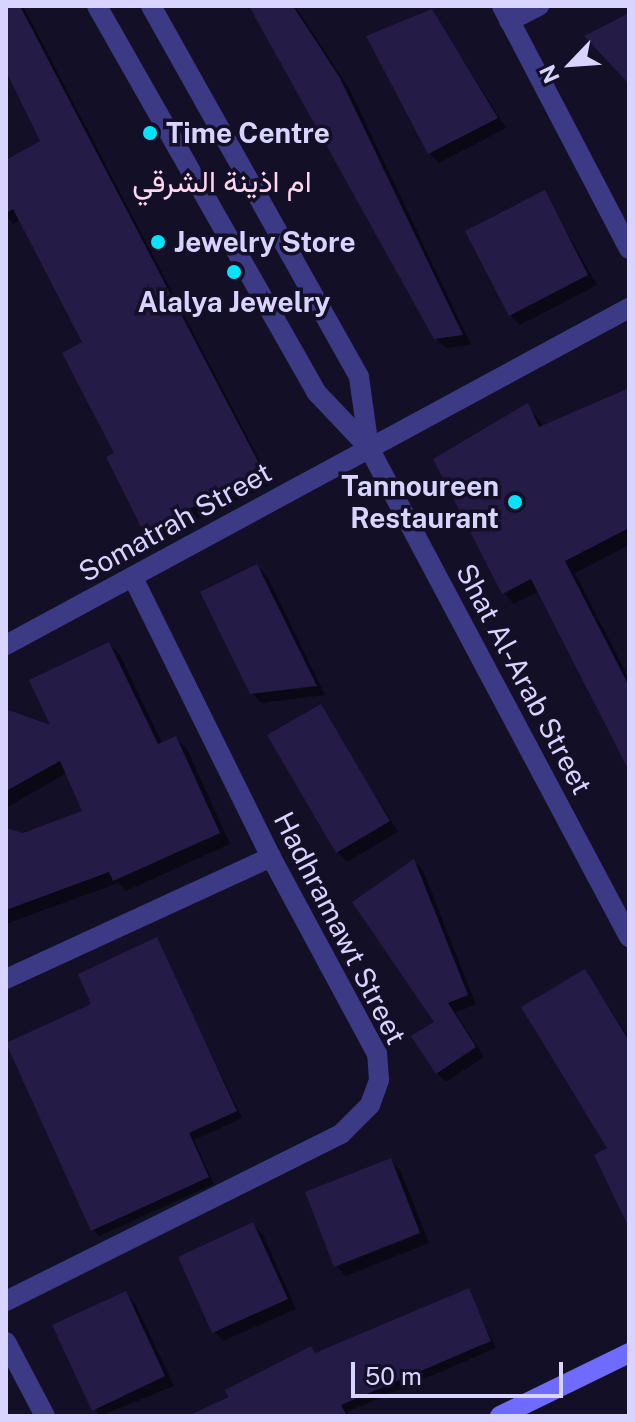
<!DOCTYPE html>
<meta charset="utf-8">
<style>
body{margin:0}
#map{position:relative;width:635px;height:1422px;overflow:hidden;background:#130f26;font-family:"Public Sans",Vazirmatn,sans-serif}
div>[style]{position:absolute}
.shadow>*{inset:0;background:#0007}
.building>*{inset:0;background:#241b47}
.minor>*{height:20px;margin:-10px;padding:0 10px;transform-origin:10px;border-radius:10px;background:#3d3a85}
.secondary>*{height:20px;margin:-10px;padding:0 10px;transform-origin:10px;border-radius:10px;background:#6f6bff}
.dots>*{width:22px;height:22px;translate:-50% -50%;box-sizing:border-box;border:4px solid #130f26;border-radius:50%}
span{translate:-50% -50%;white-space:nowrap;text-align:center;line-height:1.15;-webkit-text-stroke:7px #130f26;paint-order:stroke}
.poi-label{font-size:28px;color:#d9d4ff;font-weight:700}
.left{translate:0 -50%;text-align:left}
.right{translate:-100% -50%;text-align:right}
.street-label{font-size:28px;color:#d9d4ff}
.neighbourhood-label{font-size:30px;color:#ffd6f0}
.frame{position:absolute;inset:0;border:8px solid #d9d4ff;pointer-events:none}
.north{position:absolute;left:531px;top:24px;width:80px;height:80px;-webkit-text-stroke:6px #130f26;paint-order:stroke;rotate:245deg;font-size:22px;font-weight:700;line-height:32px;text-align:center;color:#d9d4ff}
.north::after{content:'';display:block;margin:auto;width:28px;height:36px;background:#d9d4ff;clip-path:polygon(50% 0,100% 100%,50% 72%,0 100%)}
.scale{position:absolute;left:351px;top:1362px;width:212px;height:36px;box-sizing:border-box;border:4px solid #d9d4ff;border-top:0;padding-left:10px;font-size:24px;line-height:28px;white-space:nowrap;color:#d9d4ff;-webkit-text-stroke:6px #130f26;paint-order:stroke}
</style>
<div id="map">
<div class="shadow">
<div style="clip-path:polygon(6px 6px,23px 6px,272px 484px,154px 539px,144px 530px,116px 454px,85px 343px,21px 220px,13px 224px,6px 216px,6px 162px,42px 142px,6px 66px)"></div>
<div style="clip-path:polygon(251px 6px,295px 6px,350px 90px,471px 345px,446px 348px,436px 338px)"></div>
<div style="clip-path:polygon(432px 11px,506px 128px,439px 163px,429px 153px)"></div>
<div style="clip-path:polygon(544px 192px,597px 285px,520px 325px,510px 315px)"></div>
<div style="clip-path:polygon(629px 390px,629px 545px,575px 573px,629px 679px,629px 767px,538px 592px,514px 604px,505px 594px,539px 572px,503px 593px,528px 406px,544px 427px)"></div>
<div style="clip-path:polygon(257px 566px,267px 576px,325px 695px,262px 703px,252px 693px)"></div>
<div style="clip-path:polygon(109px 644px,120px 655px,163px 745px,176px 738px,187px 749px,230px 844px,126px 891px,118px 883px,6px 924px,6px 830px,23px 835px,85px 812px,67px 773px,6px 808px,6px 711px,54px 729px)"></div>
<div style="clip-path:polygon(321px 707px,398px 832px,347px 862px,337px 852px)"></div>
<div style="clip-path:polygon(414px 861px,423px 870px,476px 1005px,455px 1012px,484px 1057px,446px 1082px,437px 1073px,436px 1022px)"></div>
<div style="clip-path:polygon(156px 940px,242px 1118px,194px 1140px,214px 1184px,99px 1236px,93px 1230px,94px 1005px)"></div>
<div style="clip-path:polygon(584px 971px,629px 1038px,629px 1108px)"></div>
<div style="clip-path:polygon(390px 1160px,400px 1170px,429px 1243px,346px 1276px,336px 1266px)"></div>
<div style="clip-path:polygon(253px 1225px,263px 1235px,296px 1309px,223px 1341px,214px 1331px)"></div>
<div style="clip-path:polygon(468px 1290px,496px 1348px,347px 1412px,349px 1416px,193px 1416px,311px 1348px,317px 1355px)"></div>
<div style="clip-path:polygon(125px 1293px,135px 1303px,174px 1386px,100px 1416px,94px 1409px)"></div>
</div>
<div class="building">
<div style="clip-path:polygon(6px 6px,20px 6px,264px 473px,143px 531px,106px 457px,114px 453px,62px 353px,82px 342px,13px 209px,6px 213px,6px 160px,40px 141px,6px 71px)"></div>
<div style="clip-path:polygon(249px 6px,293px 6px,340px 78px,463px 335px,434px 339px)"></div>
<div style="clip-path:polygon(432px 9px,498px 118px,428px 154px,366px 36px)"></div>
<div style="clip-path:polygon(629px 13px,629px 84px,584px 36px)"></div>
<div style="clip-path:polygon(545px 190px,588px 275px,509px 316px,465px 231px)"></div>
<div style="clip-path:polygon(629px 388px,629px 528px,565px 561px,629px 686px,629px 771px,531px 579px,502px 594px,433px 459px,528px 403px,539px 427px)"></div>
<div style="clip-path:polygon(257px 564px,317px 686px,250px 694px,200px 592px)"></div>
<div style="clip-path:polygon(109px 642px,158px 744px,176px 736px,220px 833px,113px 881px,109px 872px,6px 910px,6px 828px,23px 833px,82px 811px,60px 761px,6px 791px,6px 709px,50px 725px,29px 680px)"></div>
<div style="clip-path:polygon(321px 704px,390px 821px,336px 853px,267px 735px)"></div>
<div style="clip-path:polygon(414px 859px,468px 995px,448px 1003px,476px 1047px,436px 1074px,411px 1036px,434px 1022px,352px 902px)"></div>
<div style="clip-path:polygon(157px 937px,237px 1111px,189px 1133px,209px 1177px,91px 1231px,6px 1043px,91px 1004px,78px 974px)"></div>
<div style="clip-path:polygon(585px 969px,629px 1041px,629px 1228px,594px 1155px,607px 1148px,521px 1007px)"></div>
<div style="clip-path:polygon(391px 1158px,420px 1233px,334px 1267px,305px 1192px)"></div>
<div style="clip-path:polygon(253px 1222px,288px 1299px,212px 1333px,178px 1257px)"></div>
<div style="clip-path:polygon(469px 1288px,491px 1341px,341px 1405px,347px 1416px,188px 1416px,228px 1397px,225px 1390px,311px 1346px,315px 1353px)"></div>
<div style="clip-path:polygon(126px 1291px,165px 1376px,92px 1411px,52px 1325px)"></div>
</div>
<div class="minor">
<div style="left:97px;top:6px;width:445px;rotate:60.4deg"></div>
<div style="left:317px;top:393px;width:76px;rotate:46.6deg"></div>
<div style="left:369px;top:448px;width:554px;rotate:62deg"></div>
<div style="left:151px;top:6px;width:425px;rotate:60.7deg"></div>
<div style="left:359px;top:377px;width:72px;rotate:82deg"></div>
<div style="left:502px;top:6px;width:274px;rotate:62.4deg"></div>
<div style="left:509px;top:21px;width:34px;rotate:-27deg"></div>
<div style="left:6px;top:645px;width:708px;rotate:-28.41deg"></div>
<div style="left:6px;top:979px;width:292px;rotate:-24.7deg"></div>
<div style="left:6px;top:1301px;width:374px;rotate:-26.5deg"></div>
<div style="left:341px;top:1134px;width:41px;rotate:-45deg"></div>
<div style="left:370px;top:1105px;width:27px;rotate:-70deg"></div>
<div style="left:379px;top:1080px;width:26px;rotate:-94deg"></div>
<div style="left:377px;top:1054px;width:224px;rotate:-118.3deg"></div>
<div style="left:271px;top:857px;width:311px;rotate:-116.3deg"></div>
<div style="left:6px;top:1342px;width:84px;rotate:62.2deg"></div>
</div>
<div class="secondary">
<div style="left:500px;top:1416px;width:144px;rotate:-26deg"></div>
</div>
<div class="dots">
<div style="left:150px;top:133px;background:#00e5ff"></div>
<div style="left:158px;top:242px;background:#00e5ff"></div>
<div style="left:234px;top:272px;background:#00e5ff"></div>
<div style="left:515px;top:502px;background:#00e5ff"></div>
</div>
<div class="poi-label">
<span class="left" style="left:166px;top:133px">Time Centre</span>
<span class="left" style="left:174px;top:242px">Jewelry Store</span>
<span style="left:234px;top:302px">Alalya Jewelry</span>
<span class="right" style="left:499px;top:502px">Tannoureen<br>Restaurant</span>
</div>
<div class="street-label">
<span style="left:175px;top:522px;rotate:-29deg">Somatrah Street</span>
<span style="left:524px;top:679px;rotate:62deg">Shat Al-Arab Street</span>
<span style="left:340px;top:928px;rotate:63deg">Hadhramawt Street</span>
</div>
<div class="neighbourhood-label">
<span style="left:222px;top:181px">ام اذينة الشرقي</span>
</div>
<div class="frame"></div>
<div class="north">N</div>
<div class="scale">50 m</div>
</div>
